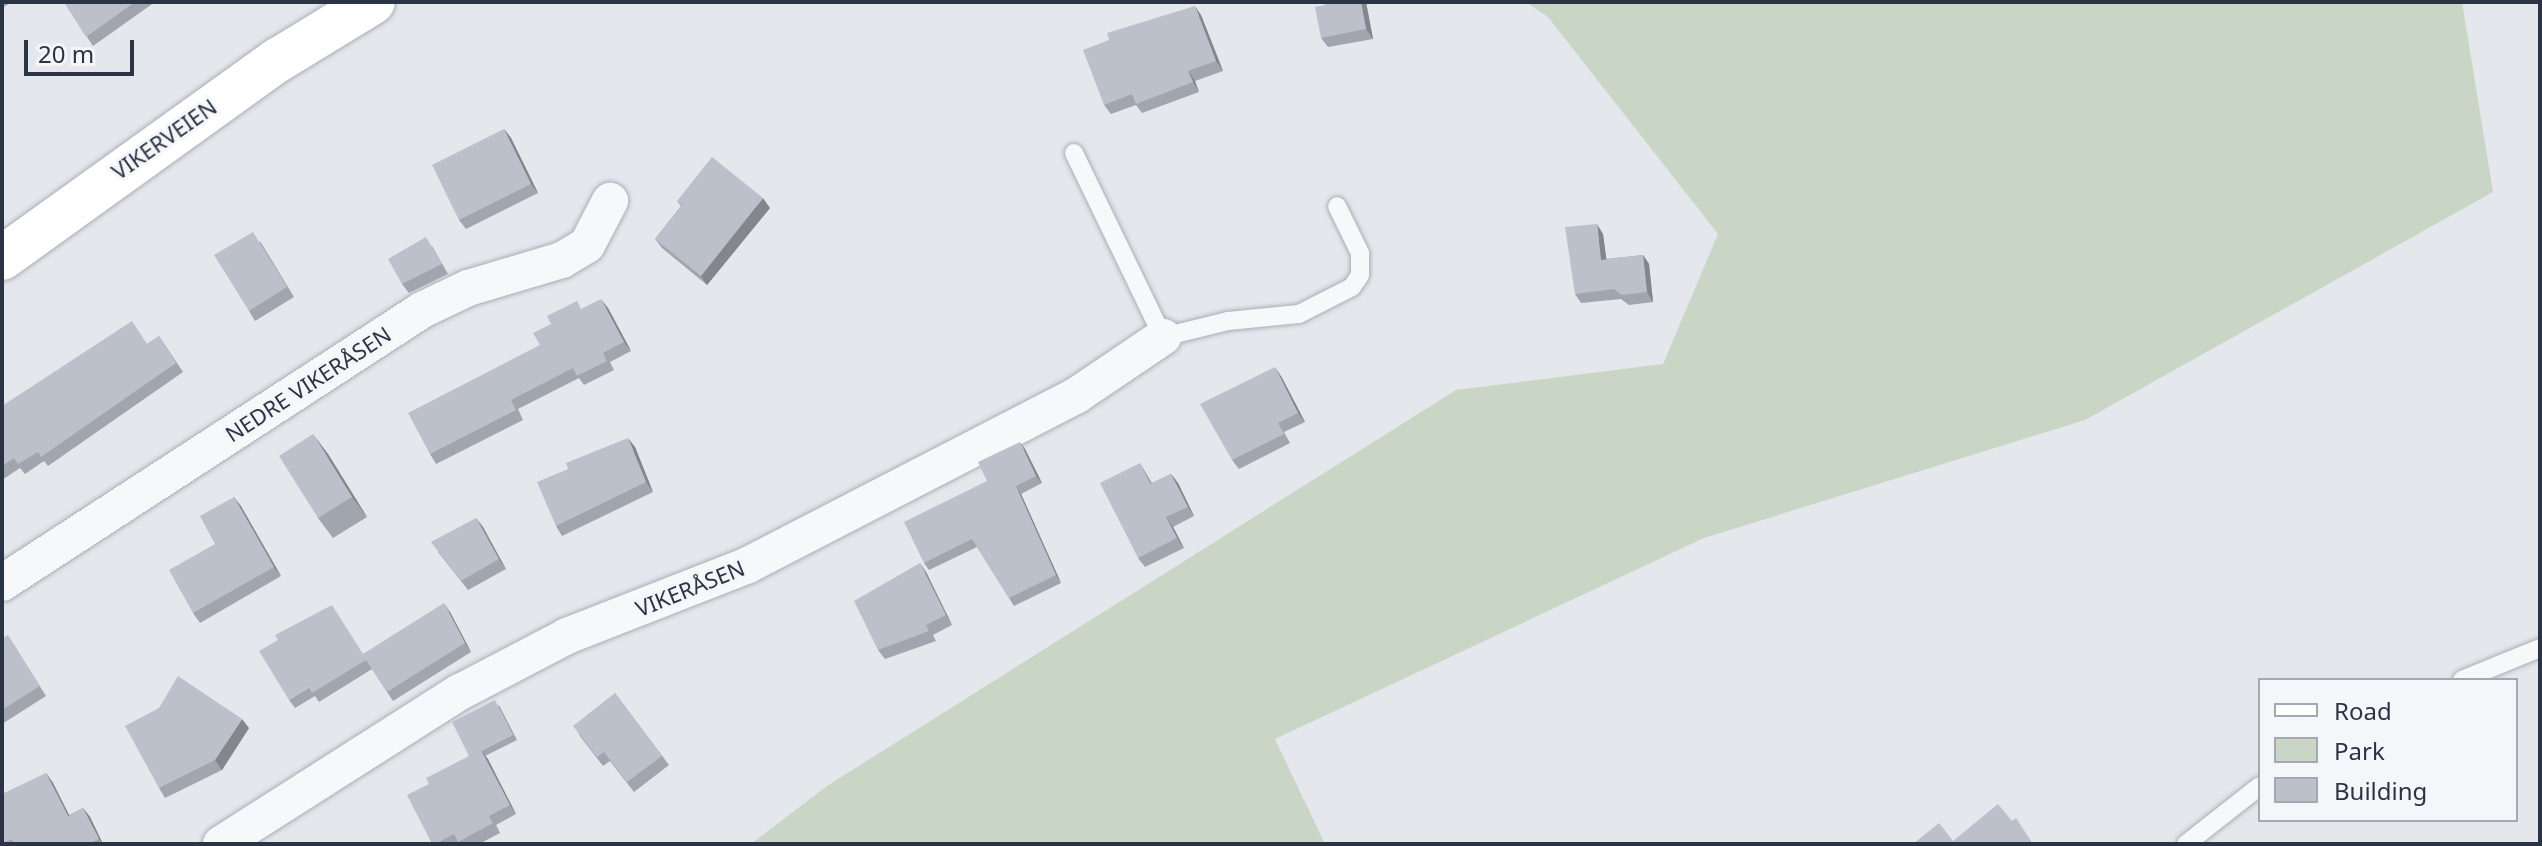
<!DOCTYPE html>
<meta charset="utf-8">
<style>
body{margin:0}
#map{position:relative;width:2542px;height:846px;overflow:hidden;background:#e4e7ec;font-family:"Noto Sans",sans-serif}
div>[style]{position:absolute}
.green>*{inset:0;background:#c9d6c5}
.roads{filter:drop-shadow(0 0 2px #a9aeb7) drop-shadow(0 0 2px #a9aeb7)}
.lane>*{height:18px;margin:-9px;padding:0 9px;transform-origin:9px;border-radius:9px;background:#f7f8fa}
.street>*{height:36px;margin:-18px;padding:0 18px;transform-origin:18px;border-radius:18px;background:#f7f8fa}
.secondary>*{height:44px;margin:-22px;padding:0 22px;transform-origin:22px;border-radius:22px;background:#fff}
.wall>*{inset:0;background:#a1a5ae}
.shaded-wall>*{inset:0;background:#83868d}
.building>*{inset:0;background:#bbc0ca}
span{translate:-50% -50%;white-space:nowrap;text-align:center;line-height:1.15;-webkit-text-stroke:6px #f4f6f9;paint-order:stroke}
.street-label{font-size:22px;color:#2b3445}
.frame{position:absolute;inset:0;border:4px solid #2b3445;pointer-events:none}
.legend{position:absolute;left:2258px;top:678px;width:260px;height:144px;box-sizing:border-box;background:#f4f6f9;border:2px solid #a4a8b1;margin:0;padding:10px 14px;list-style:none;font-size:24px;color:#2b3445}
.legend li{display:flex;align-items:center;gap:16px;height:40px}
.legend b{width:40px;border:2px solid #a4a8b1}
.scale{position:absolute;left:24px;top:40px;width:110px;height:36px;box-sizing:border-box;border:4px solid #2b3445;border-top:0;padding-left:10px;font-size:24px;line-height:28px;white-space:nowrap;color:#2b3445;-webkit-text-stroke:6px #f4f6f9;paint-order:stroke}
</style>
<div id="map">
<div class="green">
<div style="clip-path:polygon(1526px 2px,2462px 2px,2493px 192px,2085px 420px,1704px 538px,1275px 739px,1325px 844px,751px 844px,827px 786px,1456px 390px,1663px 364px,1718px 234px,1548px 17px)"></div>
</div>
<div class="roads">
<div class="lane">
<div style="left:1074px;top:153px;width:204px;rotate:64.2deg"></div>
<div style="left:1163px;top:337px;width:67px;rotate:-13.8deg"></div>
<div style="left:1228px;top:321px;width:71px;rotate:-5.6deg"></div>
<div style="left:1299px;top:314px;width:59px;rotate:-27deg"></div>
<div style="left:1352px;top:287px;width:14px;rotate:-56deg"></div>
<div style="left:1360px;top:275px;width:22px;rotate:-90deg"></div>
<div style="left:1360px;top:253px;width:52px;rotate:-116.1deg"></div>
<div style="left:2462px;top:680px;width:84px;rotate:-22.3deg"></div>
<div style="left:2186px;top:844px;width:94px;rotate:-38.1deg"></div>
</div>
<div class="street">
<div style="left:2px;top:583px;width:501px;rotate:-33.02deg"></div>
<div style="left:422px;top:310px;width:51px;rotate:-25.6deg"></div>
<div style="left:468px;top:288px;width:98px;rotate:-16.6deg"></div>
<div style="left:562px;top:260px;width:29px;rotate:-31deg"></div>
<div style="left:587px;top:245px;width:50px;rotate:-62.4deg"></div>
<div style="left:221px;top:844px;width:283px;rotate:-32.5deg"></div>
<div style="left:460px;top:692px;width:121px;rotate:-27.6deg"></div>
<div style="left:567px;top:636px;width:194px;rotate:-21.4deg"></div>
<div style="left:748px;top:565px;width:370px;rotate:-27.3deg"></div>
<div style="left:1077px;top:395px;width:104px;rotate:-34deg"></div>
</div>
<div class="secondary">
<div style="left:2px;top:258px;width:340px;rotate:-35.7deg"></div>
<div style="left:278px;top:60px;width:111px;rotate:-31.4deg"></div>
</div>
</div>
<div class="wall">
<div style="clip-path:polygon(2px 2px,12px 2px,2px 8px)"></div>
<div style="clip-path:polygon(64px 2px,155px 2px,93px 46px)"></div>
<div style="clip-path:polygon(1366px 2px,1373px 39px,1328px 47px,1321px 38px,1325px 5px)"></div>
<div style="clip-path:polygon(1201px 15px,1223px 71px,1195px 81px,1199px 92px,1142px 113px,1136px 105px,1111px 114px,1104px 105px)"></div>
<div style="clip-path:polygon(504px 129px,511px 138px,538px 193px,466px 229px,459px 220px)"></div>
<div style="clip-path:polygon(677px 201px,770px 208px,707px 285px,662px 248px,655px 239px,681px 206px)"></div>
<div style="clip-path:polygon(1603px 234px,1606px 259px,1643px 255px,1649px 264px,1653px 302px,1629px 305px,1621px 299px,1581px 303px,1575px 294px)"></div>
<div style="clip-path:polygon(260px 241px,294px 297px,255px 321px,249px 311px)"></div>
<div style="clip-path:polygon(432px 246px,448px 274px,409px 293px,402px 284px)"></div>
<div style="clip-path:polygon(608px 308px,631px 351px,610px 362px,614px 370px,584px 385px,579px 378px,518px 409px,523px 420px,436px 464px,430px 454px,540px 345px,582px 309px)"></div>
<div style="clip-path:polygon(159px 336px,183px 372px,48px 466px,44px 461px,25px 474px,20px 468px,2px 480px,2px 406px,147px 344px)"></div>
<div style="clip-path:polygon(1281px 376px,1305px 422px,1284px 432px,1290px 443px,1239px 469px,1232px 460px)"></div>
<div style="clip-path:polygon(635px 447px,653px 492px,562px 536px,556px 526px)"></div>
<div style="clip-path:polygon(1025px 449px,1042px 483px,1021px 494px,1061px 583px,1014px 606px,977px 547px,929px 570px,924px 563px,987px 481px)"></div>
<div style="clip-path:polygon(328px 454px,367px 517px,333px 538px,318px 518px)"></div>
<div style="clip-path:polygon(1140px 463px,1152px 483px,1171px 474px,1178px 483px,1194px 516px,1173px 527px,1184px 548px,1145px 567px,1138px 558px)"></div>
<div style="clip-path:polygon(234px 497px,281px 576px,200px 623px,193px 613px,215px 544px)"></div>
<div style="clip-path:polygon(476px 518px,506px 569px,468px 590px,438px 552px)"></div>
<div style="clip-path:polygon(926px 572px,952px 625px,933px 635px,936px 641px,885px 659px,878px 650px)"></div>
<div style="clip-path:polygon(450px 612px,471px 652px,393px 701px,372px 669px,319px 702px,315px 696px,295px 708px,289px 700px,363px 654px)"></div>
<div style="clip-path:polygon(2px 639px,14px 645px,46px 696px,2px 724px)"></div>
<div style="clip-path:polygon(615px 693px,669px 765px,634px 792px,610px 761px,603px 766px,579px 735px)"></div>
<div style="clip-path:polygon(499px 705px,517px 740px,485px 756px,516px 814px,496px 825px,500px 833px,479px 844px,432px 844px,429px 784px,469px 756px)"></div>
<div style="clip-path:polygon(249px 728px,222px 770px,165px 798px,159px 788px)"></div>
<div style="clip-path:polygon(46px 773px,53px 783px,69px 815px,83px 808px,90px 817px,103px 844px,2px 844px)"></div>
</div>
<div class="shaded-wall">
<div style="clip-path:polygon(1361px 2px,1366px 2px,1373px 39px,1366px 29px)"></div>
<div style="clip-path:polygon(1195px 6px,1201px 15px,1223px 71px,1216px 61px)"></div>
<div style="clip-path:polygon(1188px 71px,1195px 81px,1199px 92px,1193px 82px)"></div>
<div style="clip-path:polygon(504px 129px,511px 138px,538px 193px,531px 184px)"></div>
<div style="clip-path:polygon(763px 198px,770px 208px,707px 285px,701px 276px)"></div>
<div style="clip-path:polygon(1597px 224px,1603px 234px,1608px 270px,1601px 260px)"></div>
<div style="clip-path:polygon(1643px 255px,1649px 264px,1653px 302px,1647px 292px)"></div>
<div style="clip-path:polygon(601px 299px,608px 308px,631px 351px,624px 342px)"></div>
<div style="clip-path:polygon(1275px 367px,1281px 376px,1305px 422px,1298px 413px)"></div>
<div style="clip-path:polygon(313px 434px,328px 454px,367px 517px,352px 497px)"></div>
<div style="clip-path:polygon(628px 438px,635px 447px,653px 492px,646px 482px)"></div>
<div style="clip-path:polygon(1020px 442px,1025px 449px,1042px 483px,1036px 476px)"></div>
<div style="clip-path:polygon(1171px 474px,1178px 483px,1194px 516px,1188px 507px)"></div>
<div style="clip-path:polygon(1016px 486px,1021px 494px,1061px 583px,1056px 575px)"></div>
<div style="clip-path:polygon(234px 497px,241px 506px,281px 576px,274px 567px)"></div>
<div style="clip-path:polygon(1166px 517px,1173px 527px,1184px 548px,1177px 538px)"></div>
<div style="clip-path:polygon(476px 518px,483px 527px,506px 569px,499px 559px)"></div>
<div style="clip-path:polygon(920px 563px,926px 572px,952px 625px,946px 615px)"></div>
<div style="clip-path:polygon(444px 603px,450px 612px,471px 652px,465px 643px)"></div>
<div style="clip-path:polygon(242px 719px,249px 728px,222px 770px,215px 760px)"></div>
<div style="clip-path:polygon(481px 750px,488px 759px,516px 814px,510px 805px)"></div>
<div style="clip-path:polygon(46px 773px,53px 783px,74px 825px,68px 816px)"></div>
<div style="clip-path:polygon(83px 808px,90px 817px,103px 844px,99px 839px)"></div>
</div>
<div class="building">
<div style="clip-path:polygon(64px 2px,135px 2px,86px 37px)"></div>
<div style="clip-path:polygon(1324px 2px,1361px 2px,1366px 29px,1321px 38px,1315px 7px,1325px 5px)"></div>
<div style="clip-path:polygon(1195px 6px,1216px 61px,1188px 71px,1193px 82px,1136px 104px,1132px 94px,1104px 105px,1083px 50px,1109px 40px,1107px 33px)"></div>
<div style="clip-path:polygon(504px 129px,531px 184px,459px 220px,432px 165px)"></div>
<div style="clip-path:polygon(712px 157px,763px 198px,701px 276px,655px 239px,682px 205px,677px 201px)"></div>
<div style="clip-path:polygon(1597px 224px,1601px 260px,1643px 255px,1647px 292px,1622px 295px,1614px 289px,1575px 294px,1565px 227px)"></div>
<div style="clip-path:polygon(253px 232px,287px 287px,249px 311px,214px 255px)"></div>
<div style="clip-path:polygon(426px 237px,442px 264px,402px 284px,388px 259px)"></div>
<div style="clip-path:polygon(601px 299px,624px 342px,603px 353px,607px 361px,577px 376px,573px 368px,511px 400px,516px 410px,430px 454px,408px 413px,540px 345px,533px 333px,551px 324px,547px 316px,577px 301px,581px 309px)"></div>
<div style="clip-path:polygon(132px 321px,147px 344px,159px 336px,176px 363px,41px 457px,38px 452px,18px 464px,14px 458px,2px 466px,2px 406px)"></div>
<div style="clip-path:polygon(1275px 367px,1298px 413px,1278px 423px,1284px 434px,1232px 460px,1200px 404px)"></div>
<div style="clip-path:polygon(313px 434px,352px 497px,318px 518px,279px 456px)"></div>
<div style="clip-path:polygon(628px 438px,646px 482px,556px 526px,537px 482px,568px 469px,566px 463px)"></div>
<div style="clip-path:polygon(1020px 442px,1036px 476px,1016px 486px,1056px 575px,1009px 598px,972px 539px,924px 563px,904px 522px,987px 481px,978px 462px)"></div>
<div style="clip-path:polygon(1140px 463px,1150px 484px,1171px 474px,1188px 507px,1166px 517px,1177px 538px,1138px 558px,1100px 483px)"></div>
<div style="clip-path:polygon(234px 497px,274px 567px,193px 613px,169px 570px,215px 544px,200px 516px)"></div>
<div style="clip-path:polygon(476px 518px,499px 559px,461px 581px,431px 542px)"></div>
<div style="clip-path:polygon(920px 563px,946px 615px,926px 625px,929px 631px,878px 650px,854px 601px)"></div>
<div style="clip-path:polygon(444px 603px,465px 643px,387px 692px,366px 660px,312px 693px,309px 687px,289px 700px,259px 651px,278px 640px,275px 635px,332px 605px,363px 654px)"></div>
<div style="clip-path:polygon(8px 635px,40px 686px,2px 710px,2px 639px)"></div>
<div style="clip-path:polygon(178px 676px,242px 719px,215px 760px,159px 788px,125px 726px,159px 708px)"></div>
<div style="clip-path:polygon(615px 693px,662px 756px,627px 782px,604px 752px,597px 757px,573px 726px)"></div>
<div style="clip-path:polygon(495px 700px,513px 735px,482px 751px,481px 750px,469px 756px,452px 722px)"></div>
<div style="clip-path:polygon(481px 750px,510px 805px,489px 816px,493px 823px,458px 842px,454px 834px,435px 844px,432px 844px,407px 795px,429px 784px,426px 778px)"></div>
<div style="clip-path:polygon(46px 773px,68px 816px,83px 808px,99px 839px,88px 844px,14px 844px,12px 839px,2px 844px,2px 794px)"></div>
<div style="clip-path:polygon(1998px 804px,2012px 821px,2016px 818px,2033px 844px,1913px 844px,1939px 823px,1953px 841px)"></div>
</div>
<div class="street-label">
<span style="left:164px;top:139px;rotate:-35deg">VIKERVEIEN</span>
<span style="left:308px;top:384px;rotate:-33deg">NEDRE VIKERÅSEN</span>
<span style="left:690px;top:588px;rotate:-22deg">VIKERÅSEN</span>
</div>
<div class="frame"></div>
<ul class="legend">
<li><b style="height:10px;background:#fff"></b>Road</li>
<li><b style="height:22px;background:#c9d6c5"></b>Park</li>
<li><b style="height:22px;background:#bbc0ca"></b>Building</li>
</ul>
<div class="scale">20 m</div>
</div>
